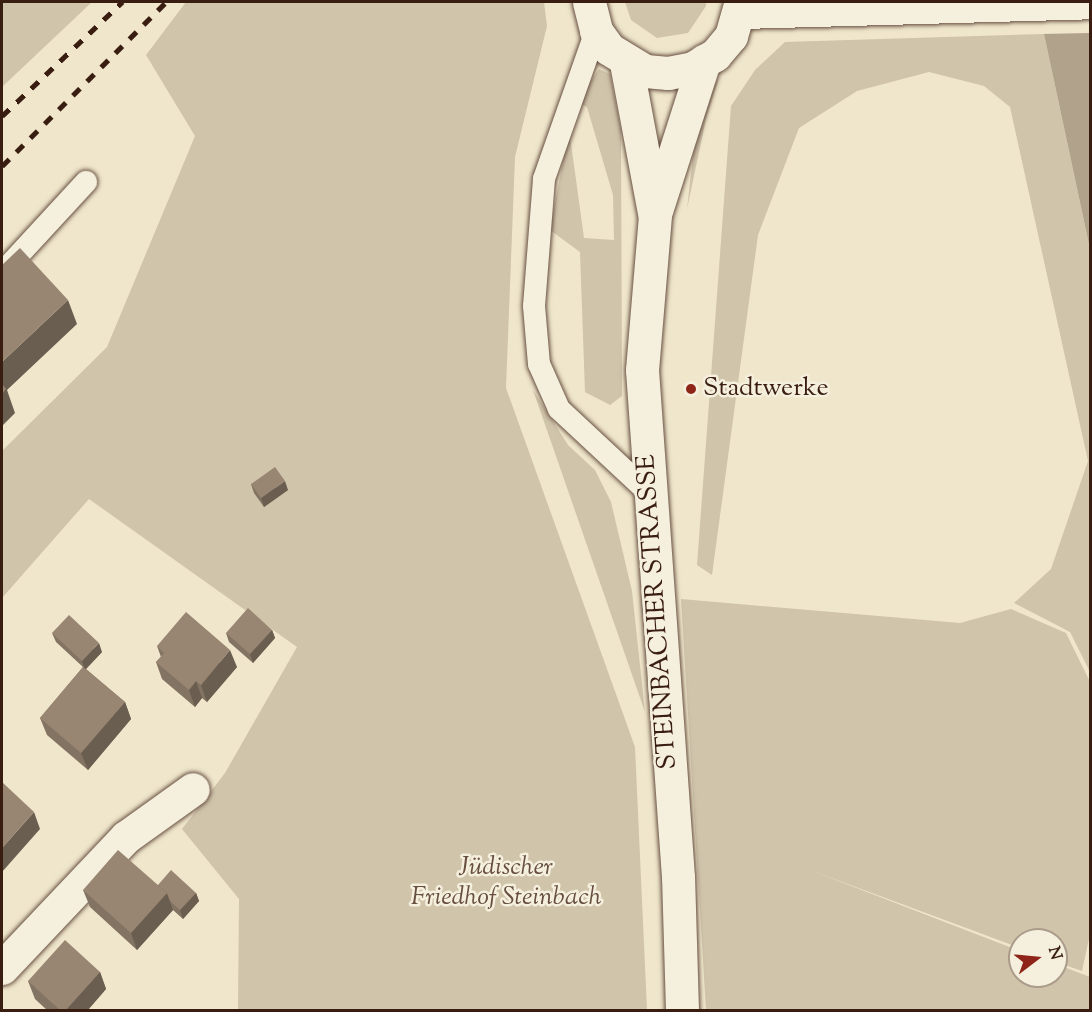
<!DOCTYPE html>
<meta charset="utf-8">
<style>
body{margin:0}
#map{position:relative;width:1092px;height:1012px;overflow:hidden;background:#efe6cb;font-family:"Sorts Mill Goudy",serif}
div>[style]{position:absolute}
.green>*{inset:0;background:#d0c4ab}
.water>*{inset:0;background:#b1a28c}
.pier>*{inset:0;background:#efe6cb}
.roads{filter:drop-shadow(0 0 2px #674f40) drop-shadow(0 0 2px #674f40)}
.service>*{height:22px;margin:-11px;padding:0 11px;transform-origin:11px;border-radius:11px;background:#f5efdd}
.minor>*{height:33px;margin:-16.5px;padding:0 16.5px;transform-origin:16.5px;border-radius:16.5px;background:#f5efdd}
.tertiary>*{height:33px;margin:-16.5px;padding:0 16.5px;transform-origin:16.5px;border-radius:16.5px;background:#f5efdd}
.secondary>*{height:33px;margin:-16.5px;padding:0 16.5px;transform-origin:16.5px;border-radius:16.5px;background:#f5efdd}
.rail>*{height:4.5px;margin-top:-2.25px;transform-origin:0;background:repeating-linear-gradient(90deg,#3a1d11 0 10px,transparent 0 20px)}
.wall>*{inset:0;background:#837362}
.shaded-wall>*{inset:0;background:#6a5e50}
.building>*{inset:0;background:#988672}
.dots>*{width:16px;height:16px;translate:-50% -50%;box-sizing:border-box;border:3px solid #f5efdd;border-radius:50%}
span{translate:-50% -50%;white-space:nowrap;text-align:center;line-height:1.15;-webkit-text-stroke:5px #f5efdd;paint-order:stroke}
.poi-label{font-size:26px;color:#3a1d11}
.left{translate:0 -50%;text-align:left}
.street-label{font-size:26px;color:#3a1d11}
.park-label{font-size:26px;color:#674f3f;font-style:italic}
.frame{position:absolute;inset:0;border:3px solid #3a1d11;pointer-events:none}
.north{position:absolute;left:1008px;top:928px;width:60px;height:60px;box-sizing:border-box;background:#f5efdd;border:2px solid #aa9b8b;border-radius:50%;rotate:74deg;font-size:16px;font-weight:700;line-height:24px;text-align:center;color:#3a1d11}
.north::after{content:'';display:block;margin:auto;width:21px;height:27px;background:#8f2418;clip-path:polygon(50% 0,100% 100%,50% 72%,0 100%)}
</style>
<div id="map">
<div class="green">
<div style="clip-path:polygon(2px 2px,92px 2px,2px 87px)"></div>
<div style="clip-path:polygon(186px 2px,544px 2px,547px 26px,515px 157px,506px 388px,635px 747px,647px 1010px,238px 1010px,239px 899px,182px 829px,225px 773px,297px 647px,89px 499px,2px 598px,2px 451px,107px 347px,195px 136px,146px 55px)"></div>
<div style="clip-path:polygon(625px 2px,706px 2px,706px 6px,688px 33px,657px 38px,631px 20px)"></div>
<div style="clip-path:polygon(1044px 34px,1090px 249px,1090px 672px,1070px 632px,1014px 603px,1051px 569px,1088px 461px,1010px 107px,984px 86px,929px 72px,857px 91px,799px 128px,758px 235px,712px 575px,697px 565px,731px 106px,755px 70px,785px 42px)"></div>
<div style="clip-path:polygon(599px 69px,610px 74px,621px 130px,622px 396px,610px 405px,585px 392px,580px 252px,550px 230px,569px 129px,584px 238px,614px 240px,613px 195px,587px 107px,577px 102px)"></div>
<div style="clip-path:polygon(719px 78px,706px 119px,687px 209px,698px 110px)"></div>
<div style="clip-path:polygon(533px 390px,568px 445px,595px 470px,611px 502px,632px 591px,645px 712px)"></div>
<div style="clip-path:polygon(681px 599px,960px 623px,1011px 609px,1066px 633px,1090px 682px,1090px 934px,1082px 971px,1056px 962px,1056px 940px,1020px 940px,1020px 948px,810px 870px,1020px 951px,1020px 976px,1056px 976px,1056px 964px,1090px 977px,1090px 1010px,706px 1010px)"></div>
</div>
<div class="water">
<div style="clip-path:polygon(1036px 2px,1090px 2px,1090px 249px,1044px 34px)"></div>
</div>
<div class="pier">
<div style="clip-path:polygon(1033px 2px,1090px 2px,1090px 33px,1041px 34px)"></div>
</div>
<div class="roads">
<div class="service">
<div style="left:596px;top:31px;width:157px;rotate:109.4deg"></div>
<div style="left:544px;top:179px;width:127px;rotate:94.5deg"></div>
<div style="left:534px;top:306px;width:58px;rotate:85.1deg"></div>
<div style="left:539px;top:364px;width:49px;rotate:66deg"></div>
<div style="left:559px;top:409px;width:125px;rotate:43deg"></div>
<div style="left:2px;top:273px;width:124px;rotate:-47.3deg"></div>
</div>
<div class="minor">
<div style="left:2px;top:968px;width:180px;rotate:-46.6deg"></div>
<div style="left:126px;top:837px;width:82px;rotate:-35.6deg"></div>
</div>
<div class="tertiary">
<div style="left:741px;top:12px;width:349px;rotate:-1.6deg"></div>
</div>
<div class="secondary">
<div style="left:589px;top:2px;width:30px;rotate:76deg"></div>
<div style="left:596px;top:31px;width:22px;rotate:54deg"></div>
<div style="left:609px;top:49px;width:42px;rotate:31.4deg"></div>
<div style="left:645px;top:71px;width:23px;rotate:5deg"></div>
<div style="left:668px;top:73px;width:25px;rotate:-11deg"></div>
<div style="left:693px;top:68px;width:26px;rotate:-31deg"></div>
<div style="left:715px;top:55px;width:25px;rotate:-50deg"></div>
<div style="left:731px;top:36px;width:35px;rotate:-74deg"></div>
<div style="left:626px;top:63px;width:152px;rotate:79.4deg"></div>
<div style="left:682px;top:1010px;width:133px;rotate:-91.7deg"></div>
<div style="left:678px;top:877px;width:508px;rotate:-94.06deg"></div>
<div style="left:642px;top:370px;width:157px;rotate:-85.2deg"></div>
<div style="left:655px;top:214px;width:161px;rotate:-72.2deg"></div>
</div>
</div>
<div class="rail">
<div style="left:2px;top:116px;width:166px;rotate:-43.5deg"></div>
<div style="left:2px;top:166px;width:232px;rotate:-45deg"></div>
</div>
<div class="wall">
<div style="clip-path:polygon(251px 484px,288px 490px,264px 507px,254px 493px)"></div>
<div style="clip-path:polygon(272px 630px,275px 638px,253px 663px,229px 642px,226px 633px)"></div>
<div style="clip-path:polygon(52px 633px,102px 652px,86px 669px,125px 702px,131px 719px,88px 770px,47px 735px,40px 718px,83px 667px,56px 642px)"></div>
<div style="clip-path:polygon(157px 646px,237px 667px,207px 702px,202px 698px,195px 707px,162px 679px,156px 662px,161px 657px)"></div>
<div style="clip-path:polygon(158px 885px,196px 893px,199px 901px,183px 919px,173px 910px,137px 950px,90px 907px,83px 890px)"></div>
<div style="clip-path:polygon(100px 972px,106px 989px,87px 1011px,48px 1011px,35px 999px,28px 981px)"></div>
</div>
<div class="shaded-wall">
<div style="clip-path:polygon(68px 300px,77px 324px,7px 390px,15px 413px,2px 426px,2px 362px)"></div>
<div style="clip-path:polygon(285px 481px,288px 490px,264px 507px,261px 498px)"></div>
<div style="clip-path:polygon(272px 630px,275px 638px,253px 663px,250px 654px)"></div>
<div style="clip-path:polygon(99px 643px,102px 652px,85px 670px,82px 661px)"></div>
<div style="clip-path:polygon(230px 650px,237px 667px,207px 702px,201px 685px)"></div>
<div style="clip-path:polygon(196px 681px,202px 698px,195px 707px,189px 690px)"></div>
<div style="clip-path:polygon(125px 702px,131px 719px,88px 770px,81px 753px)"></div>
<div style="clip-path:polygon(34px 812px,40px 829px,2px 872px,2px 848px)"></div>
<div style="clip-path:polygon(167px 893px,173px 910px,137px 950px,131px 933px)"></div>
<div style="clip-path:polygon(196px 893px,199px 901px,183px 919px,180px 910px)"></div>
<div style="clip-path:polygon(100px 972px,106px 989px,87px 1011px,65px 1011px)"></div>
</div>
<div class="building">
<div style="clip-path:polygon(20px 248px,68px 300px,2px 362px,2px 265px)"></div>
<div style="clip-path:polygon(2px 384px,6px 389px,2px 394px)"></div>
<div style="clip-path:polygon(275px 467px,285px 481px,261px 498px,251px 484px)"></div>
<div style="clip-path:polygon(248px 608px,272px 630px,250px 654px,226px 633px)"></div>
<div style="clip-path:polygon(186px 612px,230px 650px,201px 685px,196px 681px,189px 690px,156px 662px,164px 653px,157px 646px)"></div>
<div style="clip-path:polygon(69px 615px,99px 643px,82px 661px,52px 633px)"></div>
<div style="clip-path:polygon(83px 667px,125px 702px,81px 753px,40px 718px)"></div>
<div style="clip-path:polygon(2px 782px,34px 812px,2px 848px)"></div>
<div style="clip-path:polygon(118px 850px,167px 893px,131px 933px,83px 890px)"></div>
<div style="clip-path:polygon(171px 870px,196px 893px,180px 910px,170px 901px,167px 893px,158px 885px)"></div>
<div style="clip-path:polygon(65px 940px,100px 972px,65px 1011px,61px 1011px,28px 981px)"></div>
</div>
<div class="dots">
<div style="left:691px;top:389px;background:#8f2418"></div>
</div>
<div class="poi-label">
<span class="left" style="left:703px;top:389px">Stadtwerke</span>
</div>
<div class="street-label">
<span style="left:658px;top:612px;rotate:-94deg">STEINBACHER STRASSE</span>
</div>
<div class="park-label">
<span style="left:506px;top:883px">Jüdischer<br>Friedhof Steinbach</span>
</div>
<div class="frame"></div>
<div class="north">N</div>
</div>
